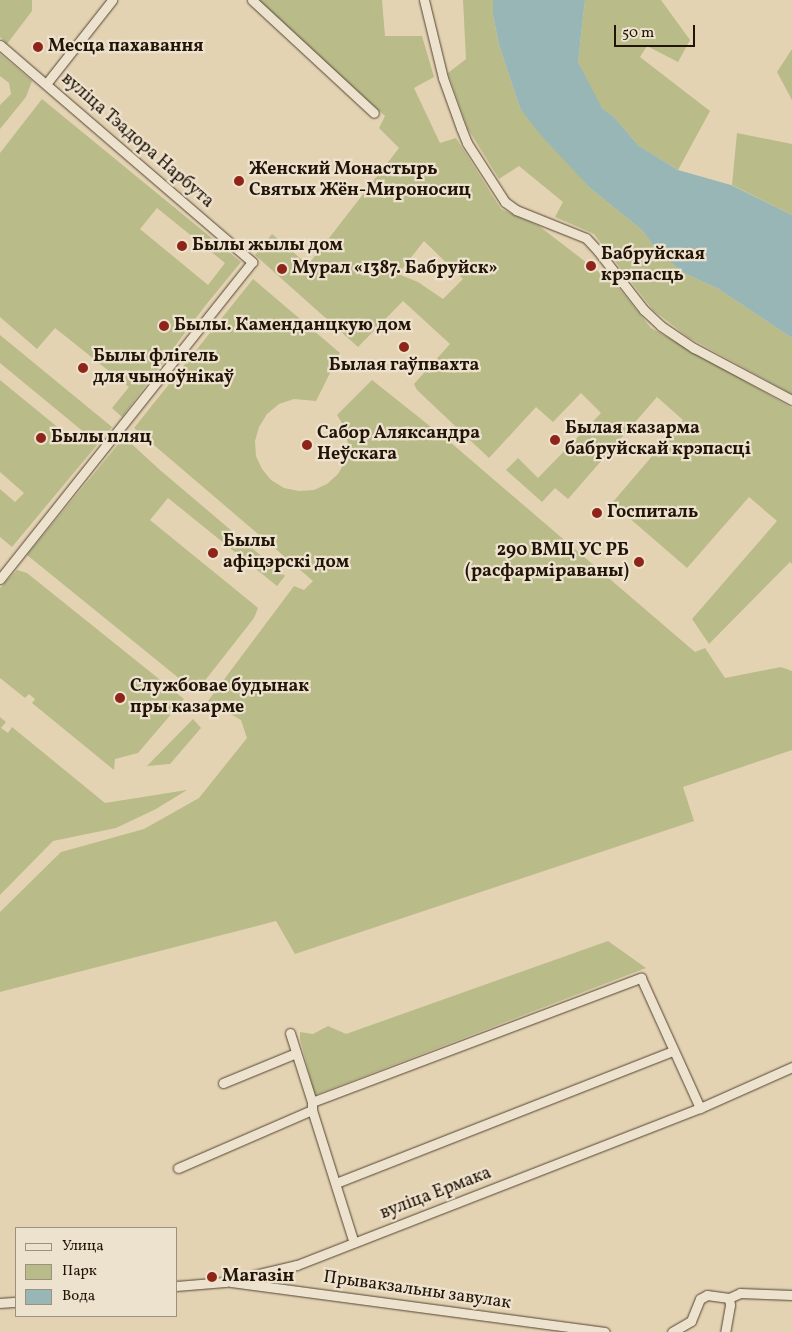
<!DOCTYPE html>
<meta charset="utf-8">
<style>
body{margin:0}
#map{position:relative;width:792px;height:1332px;overflow:hidden;background:#e4d3b3;font-family:Vollkorn,serif}
div>[style]{position:absolute}
.green>*{inset:0;background:#b9bb89}
.water>*{inset:0;background:#98b6b5}
.roads{filter:drop-shadow(0 0 1px #524432) drop-shadow(0 0 1px #524432)}
.minor>*{height:9px;margin:-4.5px;padding:0 4.5px;transform-origin:4.5px;border-radius:4.5px;background:#ede2ce}
.dots>*{width:14px;height:14px;translate:-50% -50%;box-sizing:border-box;border:2px solid #ede2ce;border-radius:50%}
span{translate:-50% -50%;white-space:nowrap;text-align:center;line-height:1.15;-webkit-text-stroke:4.5px #ede2ce;paint-order:stroke}
.poi-label{font-size:18px;color:#221407;font-weight:700}
.left{translate:0 -50%;text-align:left}
.right{translate:-100% -50%;text-align:right}
.street-label{font-size:18px;color:#221407}
.legend{position:absolute;left:15px;top:1227px;width:162px;height:90px;box-sizing:border-box;background:#ede2ce;border:1px solid #9c907e;margin:0;padding:6px 9px;list-style:none;font-size:15px;color:#221407}
.legend li{display:flex;align-items:center;gap:10px;height:25px}
.legend b{width:25px;border:1px solid #9c907e}
.scale{position:absolute;left:614px;top:25px;width:81px;height:22px;box-sizing:border-box;border:2px solid #221407;border-top:0;padding-left:6px;font-size:15px;line-height:18px;white-space:nowrap;color:#221407;-webkit-text-stroke:4px #ede2ce;paint-order:stroke}
</style>
<div id="map">
<div class="green">
<div style="clip-path:polygon(0 0,32px 0,32px 11px,7px 44px,0 37px)"></div>
<div style="clip-path:polygon(evenodd,257px 0,382px 0,385px 36px,422px 36px,434px 77px,414px 88px,440px 143px,456px 138px,501px 209px,539px 226px,617px 286px,651px 328px,792px 408px,792px 564px,790px 562px,709px 644px,692px 619px,777px 521px,749px 497px,687px 568px,612px 503px,683px 420px,657px 397px,568px 499px,555px 488px,542px 502px,506px 470px,518px 458px,538px 478px,601px 413px,581px 393px,553px 422px,536px 407px,489px 458px,417px 390px,414px 384px,450px 344px,403px 301px,358px 347px,255px 255px,272px 234px,308px 265px,399px 148px,379px 128px,385px 116px,257px 0,424px 241px,463px 279px,443px 299px,418px 282px,398px 274px,424px 241px)"></div>
<div style="clip-path:polygon(463px 0,493px 0,493px 15px,499px 45px,520px 108px,590px 188px,642px 230px,658px 252px,684px 273px,717px 288px,792px 338px,792px 394px,688px 337px,653px 310px,594px 234px,555px 217px,563px 202px,519px 166px,499px 179px,468px 129px,448px 73px,466px 59px)"></div>
<div style="clip-path:polygon(585px 0,661px 0,690px 40px,678px 62px,647px 46px,640px 57px,710px 111px,678px 170px,639px 146px,614px 117px,602px 108px,590px 88px,578px 62px)"></div>
<div style="clip-path:polygon(792px 49px,792px 100px,777px 72px)"></div>
<div style="clip-path:polygon(0 54px,32px 81px,26px 97px,0 129px,0 105px,11px 94px,9px 83px,0 76px)"></div>
<div style="clip-path:polygon(evenodd,42px 99px,241px 262px,205px 306px,122px 417px,112px 408px,129px 387px,55px 328px,37px 349px,0 317px,0 153px,42px 99px,157px 208px,225px 263px,208px 285px,140px 229px,157px 208px)"></div>
<div style="clip-path:polygon(737px 133px,792px 144px,792px 215px,732px 185px)"></div>
<div style="clip-path:polygon(253px 279px,340px 353px,316px 401px,294px 399px,279px 404px,267px 414px,259px 427px,255px 441px,256px 456px,262px 469px,271px 480px,284px 488px,299px 491px,314px 490px,327px 484px,338px 474px,346px 460px,348px 444px,345px 428px,337px 415px,372px 380px,450px 442px,695px 652px,705px 648px,725px 678px,781px 667px,792px 671px,792px 750px,683px 787px,694px 821px,295px 954px,276px 921px,0 992px,0 912px,61px 852px,144px 829px,199px 798px,247px 738px,241px 720px,208px 701px,294px 586px,304px 590px,313px 581px,134px 428px)"></div>
<div style="clip-path:polygon(0 335px,112px 427px,12px 547px,0 537px,0 489px,15px 502px,24px 493px,0 472px,0 380px,77px 443px,85px 433px,0 363px)"></div>
<div style="clip-path:polygon(124px 437px,160px 470px,285px 576px,277px 586px,168px 498px,150px 520px,258px 608px,254px 618px,196px 692px,27px 555px)"></div>
<div style="clip-path:polygon(17px 570px,27px 573px,184px 699px,138px 753px,115px 759px,114px 770px,32px 703px,35px 699px,29px 694px,25px 698px,0 678px,0 588px)"></div>
<div style="clip-path:polygon(0 717px,6px 722px,1px 728px,8px 733px,12px 727px,105px 803px,187px 790px,156px 809px,116px 828px,53px 841px,0 895px)"></div>
<div style="clip-path:polygon(193px 719px,201px 728px,170px 764px,147px 766px)"></div>
<div style="clip-path:polygon(608px 941px,646px 968px,315px 1095px,300px 1039px,300px 1032px,313px 1034px,328px 1026px,346px 1034px)"></div>
</div>
<div class="water">
<div style="clip-path:polygon(493px 0,585px 0,578px 62px,602px 108px,614px 117px,639px 146px,678px 170px,731px 185px,792px 215px,792px 338px,717px 288px,684px 273px,658px 252px,642px 230px,590px 188px,538px 132px,520px 108px,499px 45px,493px 15px)"></div>
</div>
<div class="roads">
<div class="minor">
<div style="left:252px;top:0;width:166px;rotate:42.8deg"></div>
<div style="left:424px;top:0;width:80px;rotate:76.3deg"></div>
<div style="left:443px;top:78px;width:53px;rotate:70.2deg"></div>
<div style="left:461px;top:128px;width:16px;rotate:68deg"></div>
<div style="left:467px;top:143px;width:70px;rotate:57.2deg"></div>
<div style="left:505px;top:202px;width:14px;rotate:36deg"></div>
<div style="left:516px;top:210px;width:75px;rotate:21.8deg"></div>
<div style="left:586px;top:238px;width:18px;rotate:47deg"></div>
<div style="left:598px;top:251px;width:75px;rotate:52.1deg"></div>
<div style="left:644px;top:310px;width:23px;rotate:43deg"></div>
<div style="left:661px;top:326px;width:40px;rotate:34deg"></div>
<div style="left:694px;top:348px;width:111px;rotate:28deg"></div>
<div style="left:0;top:45px;width:333px;rotate:40.7deg"></div>
<div style="left:252px;top:262px;width:405px;rotate:128.5deg"></div>
<div style="left:46px;top:84px;width:107px;rotate:-51.8deg"></div>
<div style="left:290px;top:1033px;width:72px;rotate:72.3deg"></div>
<div style="left:312px;top:1102px;width:8px;rotate:90deg"></div>
<div style="left:312px;top:1110px;width:139px;rotate:72.5deg"></div>
<div style="left:223px;top:1083px;width:79px;rotate:-22.3deg"></div>
<div style="left:312px;top:1102px;width:352px;rotate:-20.7deg"></div>
<div style="left:641px;top:978px;width:143px;rotate:65.6deg"></div>
<div style="left:178px;top:1168px;width:146px;rotate:-23.4deg"></div>
<div style="left:336px;top:1183px;width:362px;rotate:-21.4deg"></div>
<div style="left:231px;top:1282px;width:377px;rotate:7.6deg"></div>
<div style="left:176px;top:1286px;width:49px;rotate:-4.7deg"></div>
<div style="left:225px;top:1282px;width:74px;rotate:-13.3deg"></div>
<div style="left:297px;top:1265px;width:433px;rotate:-21.3deg"></div>
<div style="left:700px;top:1108px;width:101px;rotate:-24deg"></div>
<div style="left:729px;top:1298px;width:12px;rotate:-24deg"></div>
<div style="left:740px;top:1293px;width:52px;rotate:2.2deg"></div>
<div style="left:0;top:1303px;width:16px;rotate:-4deg"></div>
<div style="left:672px;top:1332px;width:22px;rotate:-30deg"></div>
<div style="left:691px;top:1321px;width:24px;rotate:-68deg"></div>
<div style="left:700px;top:1299px;width:8px;rotate:-30deg"></div>
<div style="left:707px;top:1295px;width:22px;rotate:8deg"></div>
<div style="left:729px;top:1298px;width:7px;rotate:82deg"></div>
<div style="left:730px;top:1305px;width:27px;rotate:100deg"></div>
</div>
</div>
<div class="dots">
<div style="left:38px;top:47px;background:#8f2418"></div>
<div style="left:239px;top:181px;background:#8f2418"></div>
<div style="left:182px;top:246px;background:#8f2418"></div>
<div style="left:591px;top:266px;background:#8f2418"></div>
<div style="left:282px;top:269px;background:#8f2418"></div>
<div style="left:164px;top:326px;background:#8f2418"></div>
<div style="left:404px;top:347px;background:#8f2418"></div>
<div style="left:83px;top:368px;background:#8f2418"></div>
<div style="left:41px;top:438px;background:#8f2418"></div>
<div style="left:555px;top:440px;background:#8f2418"></div>
<div style="left:307px;top:445px;background:#8f2418"></div>
<div style="left:597px;top:513px;background:#8f2418"></div>
<div style="left:213px;top:553px;background:#8f2418"></div>
<div style="left:639px;top:562px;background:#8f2418"></div>
<div style="left:120px;top:698px;background:#8f2418"></div>
<div style="left:212px;top:1277px;background:#8f2418"></div>
</div>
<div class="poi-label">
<span class="left" style="left:48px;top:47px">Месца пахавання</span>
<span class="left" style="left:249px;top:181px">Женский Монастырь<br>Святых Жён-Мироносиц</span>
<span class="left" style="left:192px;top:246px">Былы жылы дом</span>
<span class="left" style="left:601px;top:266px">Бабруйская<br>крэпасць</span>
<span class="left" style="left:292px;top:269px">Мурал «1387. Бабруйск»</span>
<span class="left" style="left:174px;top:326px">Былы. Каменданцкую дом</span>
<span class="left" style="left:93px;top:368px">Былы флігель<br>для чыноўнікаў</span>
<span style="left:404px;top:366px">Былая гаўпвахта</span>
<span class="left" style="left:565px;top:440px">Былая казарма<br>бабруйскай крэпасці</span>
<span class="left" style="left:317px;top:445px">Сабор Аляксандра<br>Неўскага</span>
<span class="left" style="left:51px;top:438px">Былы пляц</span>
<span class="left" style="left:607px;top:513px">Госпиталь</span>
<span class="left" style="left:223px;top:553px">Былы<br>афіцэрскі дом</span>
<span class="right" style="left:629px;top:562px">290 ВМЦ УС РБ<br>(расфарміраваны)</span>
<span class="left" style="left:130px;top:698px">Службовае будынак<br>пры казарме</span>
<span class="left" style="left:222px;top:1277px">Магазін</span>
</div>
<div class="street-label">
<span style="left:137px;top:141px;rotate:41deg">вуліца Тэадора Нарбута</span>
<span style="left:436px;top:1194px;rotate:-21deg">вуліца Ермака</span>
<span style="left:417px;top:1291px;rotate:8deg">Прывакзальны завулак</span>
</div>
<ul class="legend">
<li><b style="height:6px;background:#ede2ce"></b>Улица</li>
<li><b style="height:14px;background:#b9bb89"></b>Парк</li>
<li><b style="height:14px;background:#98b6b5"></b>Вода</li>
</ul>
<div class="scale">50 m</div>
</div>
